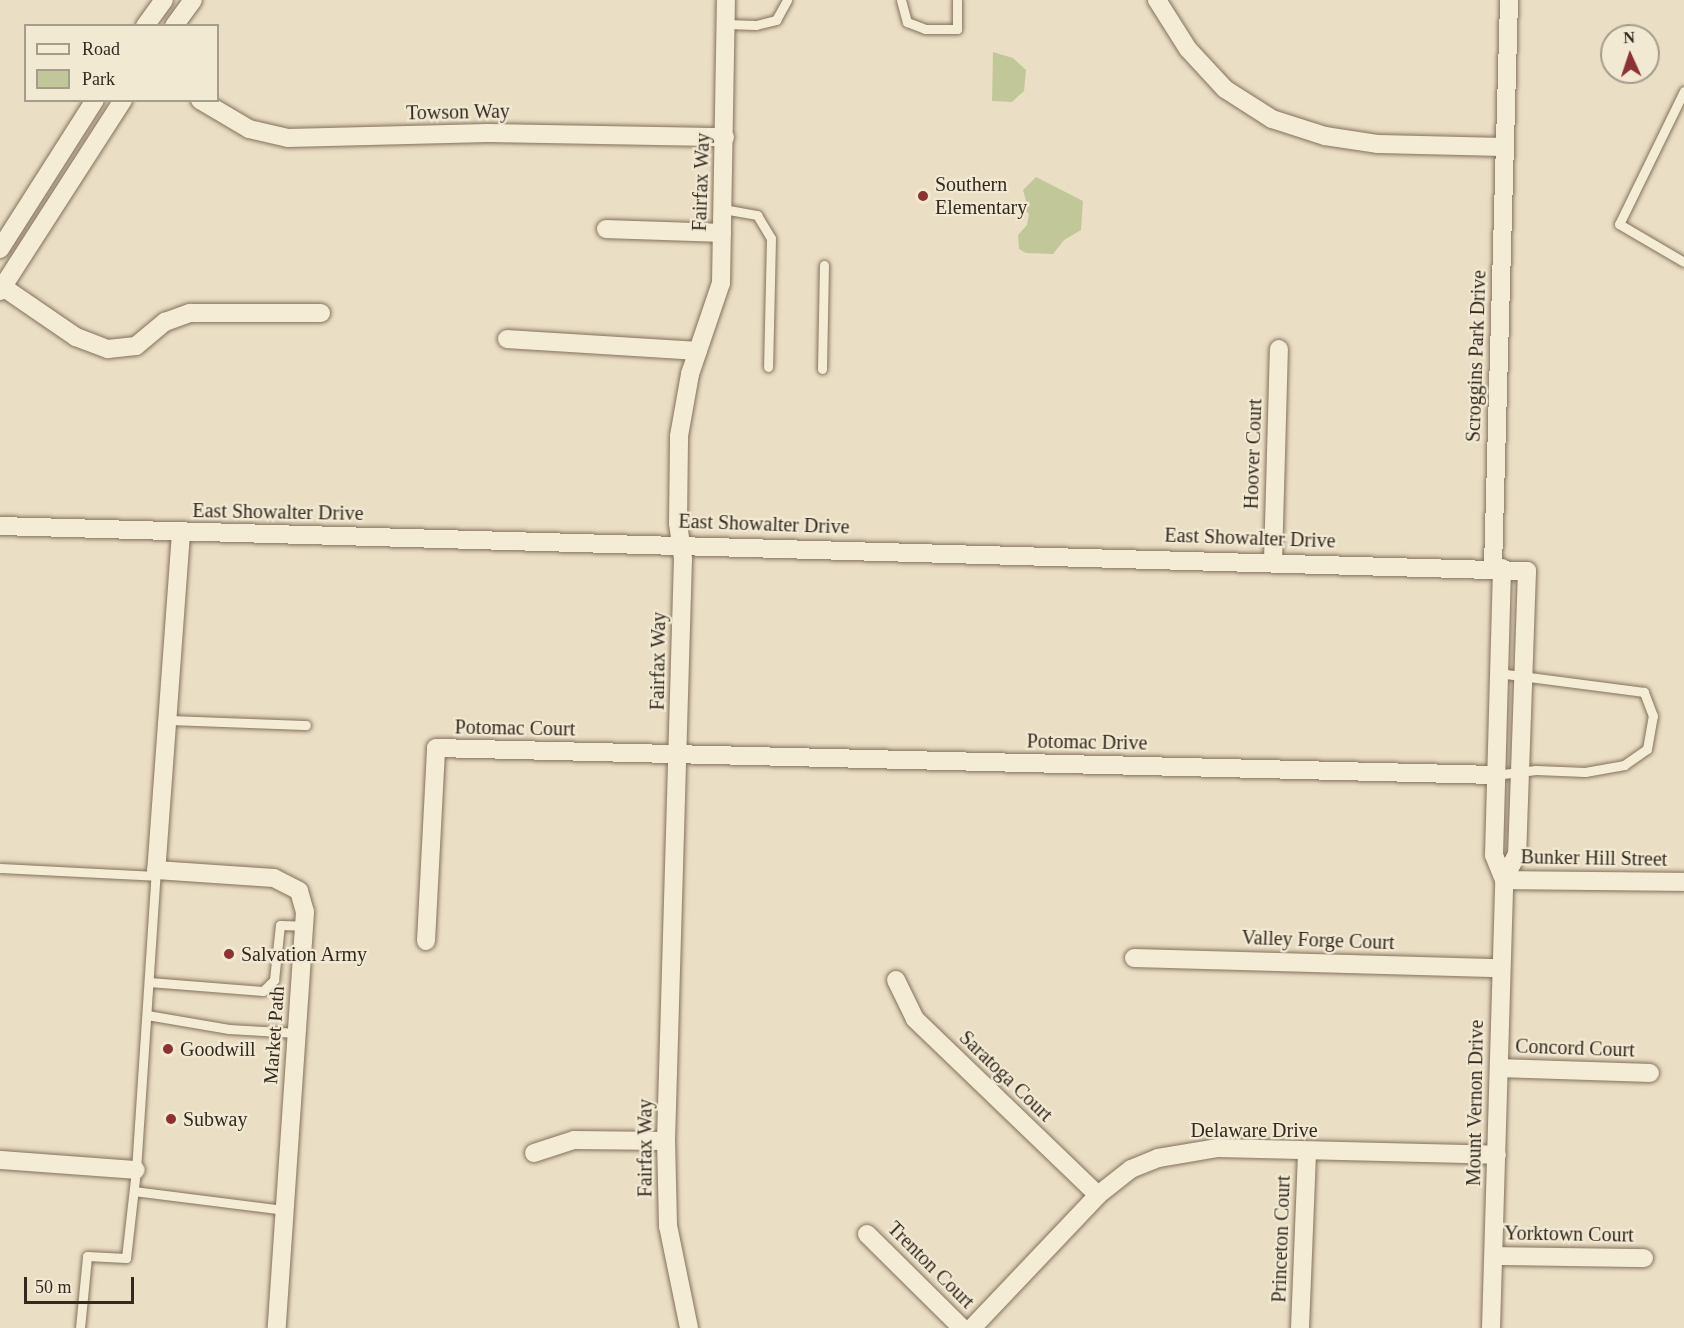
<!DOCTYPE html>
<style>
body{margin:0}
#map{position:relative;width:1684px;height:1328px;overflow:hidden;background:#eadec4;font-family:Georgia,serif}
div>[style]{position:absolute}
.green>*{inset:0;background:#c2c799}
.roads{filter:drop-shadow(0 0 2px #83715c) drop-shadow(0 0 2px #83715c)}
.lane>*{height:9px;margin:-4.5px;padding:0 4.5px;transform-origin:4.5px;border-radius:4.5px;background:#f5ecd6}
.street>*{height:18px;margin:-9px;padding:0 9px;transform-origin:9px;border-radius:9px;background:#f5ecd6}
.dots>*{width:16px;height:16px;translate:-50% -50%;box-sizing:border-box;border:3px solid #f2e9d3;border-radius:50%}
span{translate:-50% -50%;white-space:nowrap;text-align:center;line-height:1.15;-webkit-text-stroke:4.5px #f2e9d3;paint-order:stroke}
.street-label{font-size:20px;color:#34291f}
.poi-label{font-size:20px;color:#34291f}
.left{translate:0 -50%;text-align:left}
.legend{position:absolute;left:24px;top:24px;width:195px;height:78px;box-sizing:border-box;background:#f2e9d3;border:2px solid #a69c8b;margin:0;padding:8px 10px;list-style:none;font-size:18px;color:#34291f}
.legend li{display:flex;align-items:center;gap:12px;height:30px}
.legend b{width:30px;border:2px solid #a69c8b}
.north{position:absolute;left:1600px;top:24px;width:60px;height:60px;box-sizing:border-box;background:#f2e9d3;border:2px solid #a69c8b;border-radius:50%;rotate:357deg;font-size:16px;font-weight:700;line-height:24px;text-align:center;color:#34291f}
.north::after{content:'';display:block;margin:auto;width:21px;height:27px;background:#8c3232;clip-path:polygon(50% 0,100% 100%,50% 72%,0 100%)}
.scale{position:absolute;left:24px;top:1277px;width:110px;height:27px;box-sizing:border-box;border:3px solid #34291f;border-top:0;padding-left:8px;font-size:18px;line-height:21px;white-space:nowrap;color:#34291f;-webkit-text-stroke:4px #f2e9d3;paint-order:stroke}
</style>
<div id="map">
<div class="green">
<div style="clip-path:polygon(993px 52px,1013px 58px,1026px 70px,1024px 91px,1012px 102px,992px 101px)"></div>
<div style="clip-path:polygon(1036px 177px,1083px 201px,1081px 230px,1064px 240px,1053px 254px,1026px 253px,1019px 249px,1018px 235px,1027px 225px,1029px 214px,1022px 205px,1027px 204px,1023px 190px)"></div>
</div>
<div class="roads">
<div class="lane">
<div style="left:901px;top:0;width:23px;rotate:75deg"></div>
<div style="left:907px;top:22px;width:19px;rotate:21deg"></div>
<div style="left:925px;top:29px;width:32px"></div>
<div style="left:957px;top:29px;width:29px;rotate:-90deg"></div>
<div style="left:726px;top:24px;width:30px;rotate:2deg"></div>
<div style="left:756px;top:25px;width:21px;rotate:-14deg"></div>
<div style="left:776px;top:20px;width:23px;rotate:-61deg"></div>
<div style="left:1684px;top:91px;width:148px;rotate:116deg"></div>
<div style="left:1619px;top:224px;width:75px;rotate:30.3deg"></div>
<div style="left:723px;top:209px;width:35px;rotate:10deg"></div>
<div style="left:757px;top:215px;width:27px;rotate:59deg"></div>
<div style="left:771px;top:238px;width:129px;rotate:91.3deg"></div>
<div style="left:822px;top:369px;width:104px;rotate:-88.9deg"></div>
<div style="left:167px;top:720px;width:139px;rotate:2.1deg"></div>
<div style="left:1495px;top:775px;width:41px;rotate:-7deg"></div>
<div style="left:1536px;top:770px;width:49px;rotate:2.3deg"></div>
<div style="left:1585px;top:772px;width:40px;rotate:-10deg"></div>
<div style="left:1624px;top:765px;width:28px;rotate:-35deg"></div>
<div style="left:1647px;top:749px;width:34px;rotate:-80deg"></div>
<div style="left:1653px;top:716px;width:26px;rotate:-111deg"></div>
<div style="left:1644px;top:692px;width:147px;rotate:-172.6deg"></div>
<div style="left:0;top:868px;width:156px;rotate:2.9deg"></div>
<div style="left:149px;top:982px;width:114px;rotate:4.5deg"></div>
<div style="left:263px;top:991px;width:16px;rotate:-45deg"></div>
<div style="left:274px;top:980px;width:55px;rotate:-83.8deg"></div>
<div style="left:280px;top:925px;width:24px;rotate:2deg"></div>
<div style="left:147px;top:1015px;width:83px;rotate:9.7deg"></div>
<div style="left:229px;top:1029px;width:68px;rotate:3.4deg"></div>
<div style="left:134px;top:1191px;width:152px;rotate:7.2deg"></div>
<div style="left:80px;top:1328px;width:72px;rotate:-84.4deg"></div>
<div style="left:87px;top:1256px;width:39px;rotate:3deg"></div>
<div style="left:126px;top:1258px;width:89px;rotate:-83.5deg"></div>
<div style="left:136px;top:1170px;width:301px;rotate:-86.2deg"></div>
</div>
<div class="street">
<div style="left:1157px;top:0;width:58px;rotate:57.7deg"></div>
<div style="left:1188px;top:49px;width:54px;rotate:47.2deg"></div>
<div style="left:1225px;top:89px;width:56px;rotate:32.6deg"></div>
<div style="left:1272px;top:119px;width:56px;rotate:17.8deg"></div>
<div style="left:1325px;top:136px;width:54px;rotate:8.6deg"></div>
<div style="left:1378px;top:144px;width:126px;rotate:1.4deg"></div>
<div style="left:145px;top:26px;width:32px;rotate:-54deg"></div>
<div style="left:174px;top:26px;width:32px;rotate:-54deg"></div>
<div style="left:200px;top:100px;width:57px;rotate:30.6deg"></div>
<div style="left:249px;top:129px;width:40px;rotate:13deg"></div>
<div style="left:288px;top:138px;width:200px;rotate:-1.4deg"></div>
<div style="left:488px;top:133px;width:237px;rotate:1deg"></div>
<div style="left:606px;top:229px;width:116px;rotate:2deg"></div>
<div style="left:0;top:249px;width:177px;rotate:-57.5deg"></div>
<div style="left:0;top:285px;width:92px;rotate:34.4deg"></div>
<div style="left:76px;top:337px;width:34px;rotate:21deg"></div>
<div style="left:108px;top:349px;width:28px;rotate:-6deg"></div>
<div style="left:136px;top:346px;width:38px;rotate:-40deg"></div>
<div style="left:165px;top:322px;width:27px;rotate:-20deg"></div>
<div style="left:190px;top:313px;width:131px"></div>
<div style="left:0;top:291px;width:227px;rotate:-57.2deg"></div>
<div style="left:507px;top:339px;width:191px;rotate:3.6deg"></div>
<div style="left:0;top:526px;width:1528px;rotate:1.69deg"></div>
<div style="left:1527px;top:571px;width:283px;rotate:92deg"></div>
<div style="left:1517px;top:854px;width:29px;rotate:117deg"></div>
<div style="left:181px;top:533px;width:338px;rotate:94.2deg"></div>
<div style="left:156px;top:870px;width:118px;rotate:3.9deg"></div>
<div style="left:274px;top:878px;width:28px;rotate:27deg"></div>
<div style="left:299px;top:891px;width:22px;rotate:74deg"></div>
<div style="left:305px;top:912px;width:417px;rotate:93.9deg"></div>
<div style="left:1273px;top:561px;width:212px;rotate:-88.4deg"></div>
<div style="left:1493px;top:567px;width:567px;rotate:-88.38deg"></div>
<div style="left:1504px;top:880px;width:180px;rotate:0.6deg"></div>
<div style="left:426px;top:941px;width:193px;rotate:-87deg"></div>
<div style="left:436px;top:748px;width:1059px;rotate:1.46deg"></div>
<div style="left:1134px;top:958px;width:366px;rotate:1.6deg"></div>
<div style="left:896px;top:980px;width:43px;rotate:64deg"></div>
<div style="left:915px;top:1019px;width:254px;rotate:43.9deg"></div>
<div style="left:1499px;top:1068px;width:151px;rotate:1.9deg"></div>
<div style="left:534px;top:1153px;width:42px;rotate:-18deg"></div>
<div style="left:574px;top:1140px;width:92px;rotate:0.6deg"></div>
<div style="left:0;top:1160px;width:136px;rotate:4.2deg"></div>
<div style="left:867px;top:1234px;width:134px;rotate:44.7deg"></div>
<div style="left:1494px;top:1256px;width:150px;rotate:0.8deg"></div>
<div style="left:689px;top:1328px;width:104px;rotate:-101.6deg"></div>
<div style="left:668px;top:1226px;width:85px;rotate:-91.3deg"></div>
<div style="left:666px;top:1141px;width:582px;rotate:-88.33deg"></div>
<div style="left:683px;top:559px;width:36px;rotate:-98deg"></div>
<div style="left:678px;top:523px;width:87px;rotate:-89.3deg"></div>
<div style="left:679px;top:436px;width:63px;rotate:-79.9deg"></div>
<div style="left:690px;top:374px;width:96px;rotate:-71.2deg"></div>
<div style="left:721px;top:283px;width:283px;rotate:-89deg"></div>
<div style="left:972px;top:1328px;width:183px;rotate:-46.5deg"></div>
<div style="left:1098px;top:1195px;width:42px;rotate:-38.2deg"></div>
<div style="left:1131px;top:1169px;width:29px;rotate:-22deg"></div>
<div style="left:1158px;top:1158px;width:61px;rotate:-9.5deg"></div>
<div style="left:1218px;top:1148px;width:279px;rotate:1.4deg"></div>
<div style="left:1300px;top:1328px;width:176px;rotate:-87.7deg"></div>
<div style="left:1491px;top:1328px;width:448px;rotate:-88.3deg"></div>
<div style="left:1504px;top:880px;width:27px;rotate:-112deg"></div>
<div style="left:1494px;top:855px;width:287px;rotate:-88.4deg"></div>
</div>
</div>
<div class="dots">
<div style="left:923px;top:196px;background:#8c3232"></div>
<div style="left:229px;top:954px;background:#8c3232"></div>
<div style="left:168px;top:1049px;background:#8c3232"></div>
<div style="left:171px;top:1119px;background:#8c3232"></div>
</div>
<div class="street-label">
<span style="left:458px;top:112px;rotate:-1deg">Towson Way</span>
<span style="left:701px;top:182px;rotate:-88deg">Fairfax Way</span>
<span style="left:1476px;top:356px;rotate:-88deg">Scroggins Park Drive</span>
<span style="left:1253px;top:454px;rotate:-88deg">Hoover Court</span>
<span style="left:278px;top:512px;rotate:1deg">East Showalter Drive</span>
<span style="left:764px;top:524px;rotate:2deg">East Showalter Drive</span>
<span style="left:1250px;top:538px;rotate:2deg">East Showalter Drive</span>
<span style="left:658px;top:661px;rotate:-89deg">Fairfax Way</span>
<span style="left:515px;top:728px;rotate:1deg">Potomac Court</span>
<span style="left:1087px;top:742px;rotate:1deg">Potomac Drive</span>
<span style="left:1594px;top:858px;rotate:1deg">Bunker Hill Street</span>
<span style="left:1318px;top:940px;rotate:2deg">Valley Forge Court</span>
<span style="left:274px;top:1035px;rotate:-86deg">Market Path</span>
<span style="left:1575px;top:1048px;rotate:2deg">Concord Court</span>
<span style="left:1006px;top:1076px;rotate:44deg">Saratoga Court</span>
<span style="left:1475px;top:1103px;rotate:-89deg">Mount Vernon Drive</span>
<span style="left:1254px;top:1130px">Delaware Drive</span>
<span style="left:645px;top:1148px;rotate:-90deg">Fairfax Way</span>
<span style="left:1569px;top:1234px;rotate:1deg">Yorktown Court</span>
<span style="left:1281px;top:1239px;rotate:-88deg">Princeton Court</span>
<span style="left:931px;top:1265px;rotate:45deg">Trenton Court</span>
</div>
<div class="poi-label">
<span class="left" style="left:935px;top:196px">Southern<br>Elementary</span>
<span class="left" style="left:241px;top:954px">Salvation Army</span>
<span class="left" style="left:180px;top:1049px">Goodwill</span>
<span class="left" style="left:183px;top:1119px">Subway</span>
</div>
<ul class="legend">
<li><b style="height:8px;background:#f5ecd6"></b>Road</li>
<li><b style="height:16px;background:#c2c799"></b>Park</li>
</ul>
<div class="north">N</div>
<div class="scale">50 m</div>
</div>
